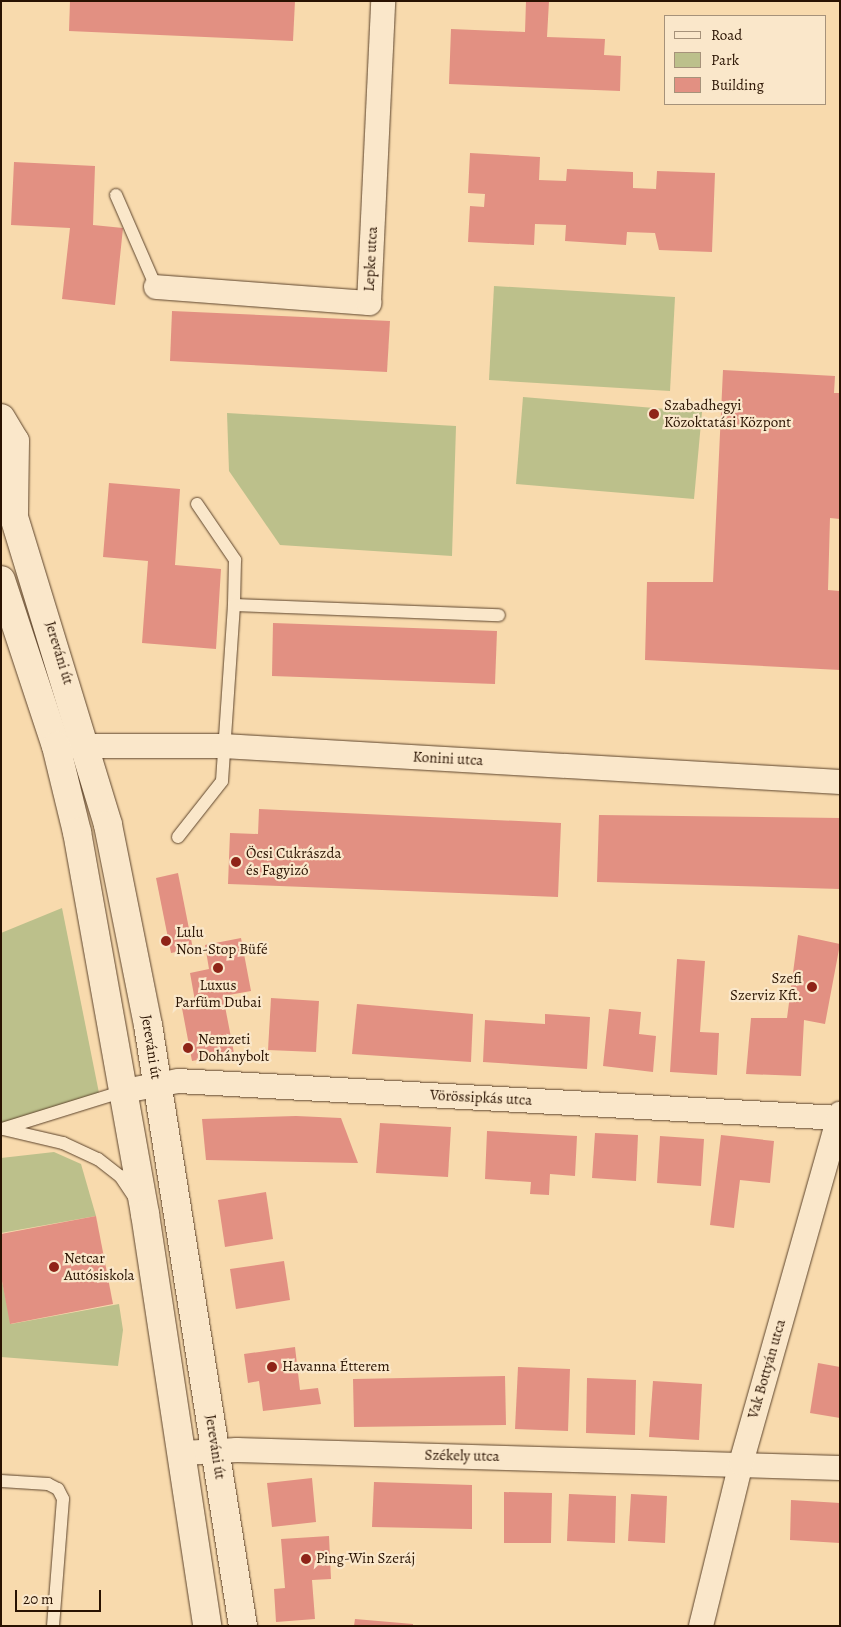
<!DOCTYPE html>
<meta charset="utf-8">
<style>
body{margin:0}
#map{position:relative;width:841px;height:1627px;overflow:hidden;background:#f8daad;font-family:Alegreya,serif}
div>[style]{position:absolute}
.green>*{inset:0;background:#bcc08b}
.building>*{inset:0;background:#e29082}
.roads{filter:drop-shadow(0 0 1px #5d442c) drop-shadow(0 0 1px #5d442c)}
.service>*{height:12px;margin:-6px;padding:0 6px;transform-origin:6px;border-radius:6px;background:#fae7ca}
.minor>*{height:24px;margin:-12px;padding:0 12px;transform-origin:12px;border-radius:12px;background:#fae7ca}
.tertiary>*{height:28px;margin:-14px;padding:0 14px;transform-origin:14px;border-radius:14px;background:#fae7ca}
.dots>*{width:14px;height:14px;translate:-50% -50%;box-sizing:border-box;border:2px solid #fae7ca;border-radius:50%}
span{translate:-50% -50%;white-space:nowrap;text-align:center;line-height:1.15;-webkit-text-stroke:4.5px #fae7ca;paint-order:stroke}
.street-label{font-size:15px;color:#291201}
.poi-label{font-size:15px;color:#291201}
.left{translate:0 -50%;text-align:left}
.right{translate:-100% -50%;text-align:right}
.frame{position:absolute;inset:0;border:2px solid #291201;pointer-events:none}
.legend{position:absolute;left:664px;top:15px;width:162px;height:90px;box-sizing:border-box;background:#fae7ca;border:1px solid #a6927a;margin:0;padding:6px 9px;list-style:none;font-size:15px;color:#291201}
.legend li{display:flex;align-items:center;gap:10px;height:25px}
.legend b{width:25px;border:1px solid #a6927a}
.scale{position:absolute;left:15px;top:1590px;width:86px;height:22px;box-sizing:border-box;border:2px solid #291201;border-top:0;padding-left:6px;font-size:15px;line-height:18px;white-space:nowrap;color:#291201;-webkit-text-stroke:4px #fae7ca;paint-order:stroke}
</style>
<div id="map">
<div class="green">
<div style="clip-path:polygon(494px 286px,675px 297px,670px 391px,489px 380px)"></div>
<div style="clip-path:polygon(523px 397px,702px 412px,694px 499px,516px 484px)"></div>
<div style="clip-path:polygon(227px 413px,456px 426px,452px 556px,280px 545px,229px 471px)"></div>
<div style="clip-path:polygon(62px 908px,101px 1103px,1px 1129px,1px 933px)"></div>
<div style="clip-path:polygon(54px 1152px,81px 1164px,96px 1216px,1px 1233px,1px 1158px)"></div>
<div style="clip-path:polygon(1px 1276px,11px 1324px,119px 1304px,123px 1330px,118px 1366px,1px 1357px)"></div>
</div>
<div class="building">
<div style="clip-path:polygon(70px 1px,295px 1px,293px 41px,69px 31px)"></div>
<div style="clip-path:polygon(526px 1px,549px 1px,547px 37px,605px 39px,604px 55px,621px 56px,620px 91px,449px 84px,451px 29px,525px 32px)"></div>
<div style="clip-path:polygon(470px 153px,540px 157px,539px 180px,566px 181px,567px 169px,633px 172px,633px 188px,656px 189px,657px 171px,715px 173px,712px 252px,659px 250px,655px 233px,627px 232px,626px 245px,565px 241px,566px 225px,535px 224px,534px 245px,468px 242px,470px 206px,484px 207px,485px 194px,468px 193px)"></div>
<div style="clip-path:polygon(14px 162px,95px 166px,93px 225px,123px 228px,115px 305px,62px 299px,70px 228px,11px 225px)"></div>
<div style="clip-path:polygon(172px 311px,390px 321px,387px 372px,170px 361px)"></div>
<div style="clip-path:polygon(723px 370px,835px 376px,834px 393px,840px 393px,840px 519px,830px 518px,828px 590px,840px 591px,840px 670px,645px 660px,647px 582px,713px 582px)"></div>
<div style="clip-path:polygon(109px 483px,180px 489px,175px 565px,221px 569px,216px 649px,142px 643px,148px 561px,103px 557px)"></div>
<div style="clip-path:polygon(273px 623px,497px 631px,495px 684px,272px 676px)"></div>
<div style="clip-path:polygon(259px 809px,561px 823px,558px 897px,228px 884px,230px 833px,258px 834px)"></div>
<div style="clip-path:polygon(599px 815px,840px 818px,840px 889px,597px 882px)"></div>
<div style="clip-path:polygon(178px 873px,193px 949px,171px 953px,156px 878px)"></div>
<div style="clip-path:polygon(798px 935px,840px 944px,825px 1024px,804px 1020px,801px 1076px,746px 1074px,751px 1018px,787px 1018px)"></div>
<div style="clip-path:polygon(241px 938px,251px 991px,223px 996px,234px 1053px,192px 1061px,181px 1003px,195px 1001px,190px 973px,209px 969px,205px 945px)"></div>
<div style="clip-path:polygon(677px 959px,705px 961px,700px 1032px,719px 1033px,717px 1075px,670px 1072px)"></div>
<div style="clip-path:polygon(271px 998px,319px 1001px,316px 1052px,268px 1050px)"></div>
<div style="clip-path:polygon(357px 1004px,473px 1014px,471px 1062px,352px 1054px)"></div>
<div style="clip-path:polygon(609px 1009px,641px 1012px,639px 1034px,656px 1036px,653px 1072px,603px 1066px)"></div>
<div style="clip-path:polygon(545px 1014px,590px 1017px,587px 1069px,483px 1062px,485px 1020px,545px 1024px)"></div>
<div style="clip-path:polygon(296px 1116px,341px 1118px,358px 1163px,206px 1160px,202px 1119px)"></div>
<div style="clip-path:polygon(380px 1123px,451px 1127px,448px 1177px,376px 1173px)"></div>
<div style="clip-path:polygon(487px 1131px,577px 1136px,575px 1176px,550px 1174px,549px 1195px,530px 1194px,531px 1182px,485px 1179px)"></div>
<div style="clip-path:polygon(595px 1133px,638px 1135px,636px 1181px,592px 1178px)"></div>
<div style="clip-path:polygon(721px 1135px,774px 1141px,770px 1183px,740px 1180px,734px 1228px,710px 1225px)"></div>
<div style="clip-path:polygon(660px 1136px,704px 1139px,701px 1186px,657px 1183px)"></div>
<div style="clip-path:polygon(266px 1192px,273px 1239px,225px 1247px,218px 1200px)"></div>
<div style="clip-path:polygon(96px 1216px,113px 1304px,10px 1324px,1px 1276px,1px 1234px)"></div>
<div style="clip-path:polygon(284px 1261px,290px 1300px,236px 1309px,230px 1269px)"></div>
<div style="clip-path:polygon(295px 1347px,300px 1390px,318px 1388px,321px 1404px,263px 1411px,259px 1381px,248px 1383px,244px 1354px)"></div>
<div style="clip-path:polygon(818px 1363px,840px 1367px,840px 1418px,810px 1413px)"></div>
<div style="clip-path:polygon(518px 1367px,570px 1369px,568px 1431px,515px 1429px)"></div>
<div style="clip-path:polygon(505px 1376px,506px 1425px,354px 1427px,353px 1379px)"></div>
<div style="clip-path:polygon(587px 1378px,636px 1380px,635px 1435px,586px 1433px)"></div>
<div style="clip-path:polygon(653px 1381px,702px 1384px,699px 1440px,649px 1437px)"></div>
<div style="clip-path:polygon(312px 1478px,316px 1522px,272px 1527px,267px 1483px)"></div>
<div style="clip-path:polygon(374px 1482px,472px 1485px,472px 1529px,372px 1527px)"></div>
<div style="clip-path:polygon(504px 1492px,552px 1493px,551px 1543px,504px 1543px)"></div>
<div style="clip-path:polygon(569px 1494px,616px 1496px,615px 1543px,567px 1541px)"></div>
<div style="clip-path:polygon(631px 1494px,667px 1496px,665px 1543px,628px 1541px)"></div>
<div style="clip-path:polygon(791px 1500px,840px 1503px,840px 1543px,790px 1540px)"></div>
<div style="clip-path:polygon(329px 1536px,331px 1579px,312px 1580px,315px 1619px,276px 1622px,274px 1589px,285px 1588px,281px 1539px)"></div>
<div style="clip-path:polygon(355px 1619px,413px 1624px,413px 1626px,354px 1626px)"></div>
</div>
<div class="roads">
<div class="service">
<div style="left:116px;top:195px;width:100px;rotate:66.5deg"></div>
<div style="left:197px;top:504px;width:68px;rotate:55.8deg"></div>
<div style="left:235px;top:560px;width:45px;rotate:91.3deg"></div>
<div style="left:178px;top:837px;width:71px;rotate:-51.8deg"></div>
<div style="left:222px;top:781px;width:176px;rotate:-86.1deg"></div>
<div style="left:234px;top:605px;width:265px;rotate:2.2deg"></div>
<div style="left:2px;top:1129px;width:128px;rotate:-17.3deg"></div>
<div style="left:3px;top:1129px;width:62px;rotate:13.1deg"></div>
<div style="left:63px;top:1143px;width:38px;rotate:25deg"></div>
<div style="left:98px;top:1159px;width:28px;rotate:38deg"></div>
<div style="left:120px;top:1176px;width:27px;rotate:56deg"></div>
<div style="left:1px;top:1481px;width:47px;rotate:3.7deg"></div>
<div style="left:48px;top:1484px;width:11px;rotate:27deg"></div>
<div style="left:58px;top:1489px;width:11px;rotate:63deg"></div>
<div style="left:63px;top:1499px;width:127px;rotate:94.5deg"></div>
</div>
<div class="minor">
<div style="left:156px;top:287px;width:214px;rotate:4.3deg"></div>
<div style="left:369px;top:303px;width:302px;rotate:-87.3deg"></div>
<div style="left:65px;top:746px;width:158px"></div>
<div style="left:223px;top:746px;width:618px;rotate:3.34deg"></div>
<div style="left:124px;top:1091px;width:55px;rotate:-10.5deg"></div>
<div style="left:178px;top:1081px;width:662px;rotate:3.2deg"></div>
<div style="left:183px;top:1453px;width:54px;rotate:-3.2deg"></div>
<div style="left:237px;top:1450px;width:603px;rotate:1.71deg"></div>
<div style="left:701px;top:1626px;width:168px;rotate:-76.2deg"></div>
<div style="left:741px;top:1463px;width:363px;rotate:-74.2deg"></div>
</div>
<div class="tertiary">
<div style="left:1px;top:418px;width:27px;rotate:59deg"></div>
<div style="left:15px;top:441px;width:76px;rotate:90.8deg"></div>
<div style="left:14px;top:517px;width:322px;rotate:73deg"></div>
<div style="left:108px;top:825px;width:204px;rotate:78.7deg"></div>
<div style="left:148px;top:1025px;width:608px;rotate:81.02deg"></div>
<div style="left:1px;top:580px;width:175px;rotate:71.7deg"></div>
<div style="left:56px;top:746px;width:89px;rotate:76.3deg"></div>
<div style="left:77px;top:832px;width:388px;rotate:79.9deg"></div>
<div style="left:145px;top:1214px;width:417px;rotate:81.4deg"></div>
</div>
</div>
<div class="dots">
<div style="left:654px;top:414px;background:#8f2418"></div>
<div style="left:236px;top:862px;background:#8f2418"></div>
<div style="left:166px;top:941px;background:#8f2418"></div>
<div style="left:218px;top:968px;background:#8f2418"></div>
<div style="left:812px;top:987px;background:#8f2418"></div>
<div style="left:188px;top:1048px;background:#8f2418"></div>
<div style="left:54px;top:1267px;background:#8f2418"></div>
<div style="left:272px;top:1367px;background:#8f2418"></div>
<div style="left:306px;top:1559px;background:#8f2418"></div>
</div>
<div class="street-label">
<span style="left:371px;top:259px;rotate:-87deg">Lepke utca</span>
<span style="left:59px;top:653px;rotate:73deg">Jereváni út</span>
<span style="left:448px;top:759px;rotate:3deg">Konini utca</span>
<span style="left:151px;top:1047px;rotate:81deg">Jereváni út</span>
<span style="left:481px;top:1098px;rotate:3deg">Vörössipkás utca</span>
<span style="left:767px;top:1369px;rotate:-74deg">Vak Bottyán utca</span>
<span style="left:215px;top:1447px;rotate:81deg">Jereváni út</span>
<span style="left:462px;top:1456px;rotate:1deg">Székely utca</span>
</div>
<div class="poi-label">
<span class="left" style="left:664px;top:414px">Szabadhegyi<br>Közoktatási Központ</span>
<span class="left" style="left:246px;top:862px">Öcsi Cukrászda<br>és Fagyizó</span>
<span class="left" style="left:176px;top:941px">Lulu<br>Non-Stop Büfé</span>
<span class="right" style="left:802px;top:987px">Szefi<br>Szerviz Kft.</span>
<span style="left:218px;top:994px">Luxus<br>Parfüm Dubai</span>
<span class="left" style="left:198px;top:1048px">Nemzeti<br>Dohánybolt</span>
<span class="left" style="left:64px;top:1267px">Netcar<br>Autósiskola</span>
<span class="left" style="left:282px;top:1367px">Havanna Étterem</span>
<span class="left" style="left:316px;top:1559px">Ping-Win Szeráj</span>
</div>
<div class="frame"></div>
<ul class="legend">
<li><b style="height:6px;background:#fae7ca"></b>Road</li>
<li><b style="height:14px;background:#bcc08b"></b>Park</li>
<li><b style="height:14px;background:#e29082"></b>Building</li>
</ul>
<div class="scale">20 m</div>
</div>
